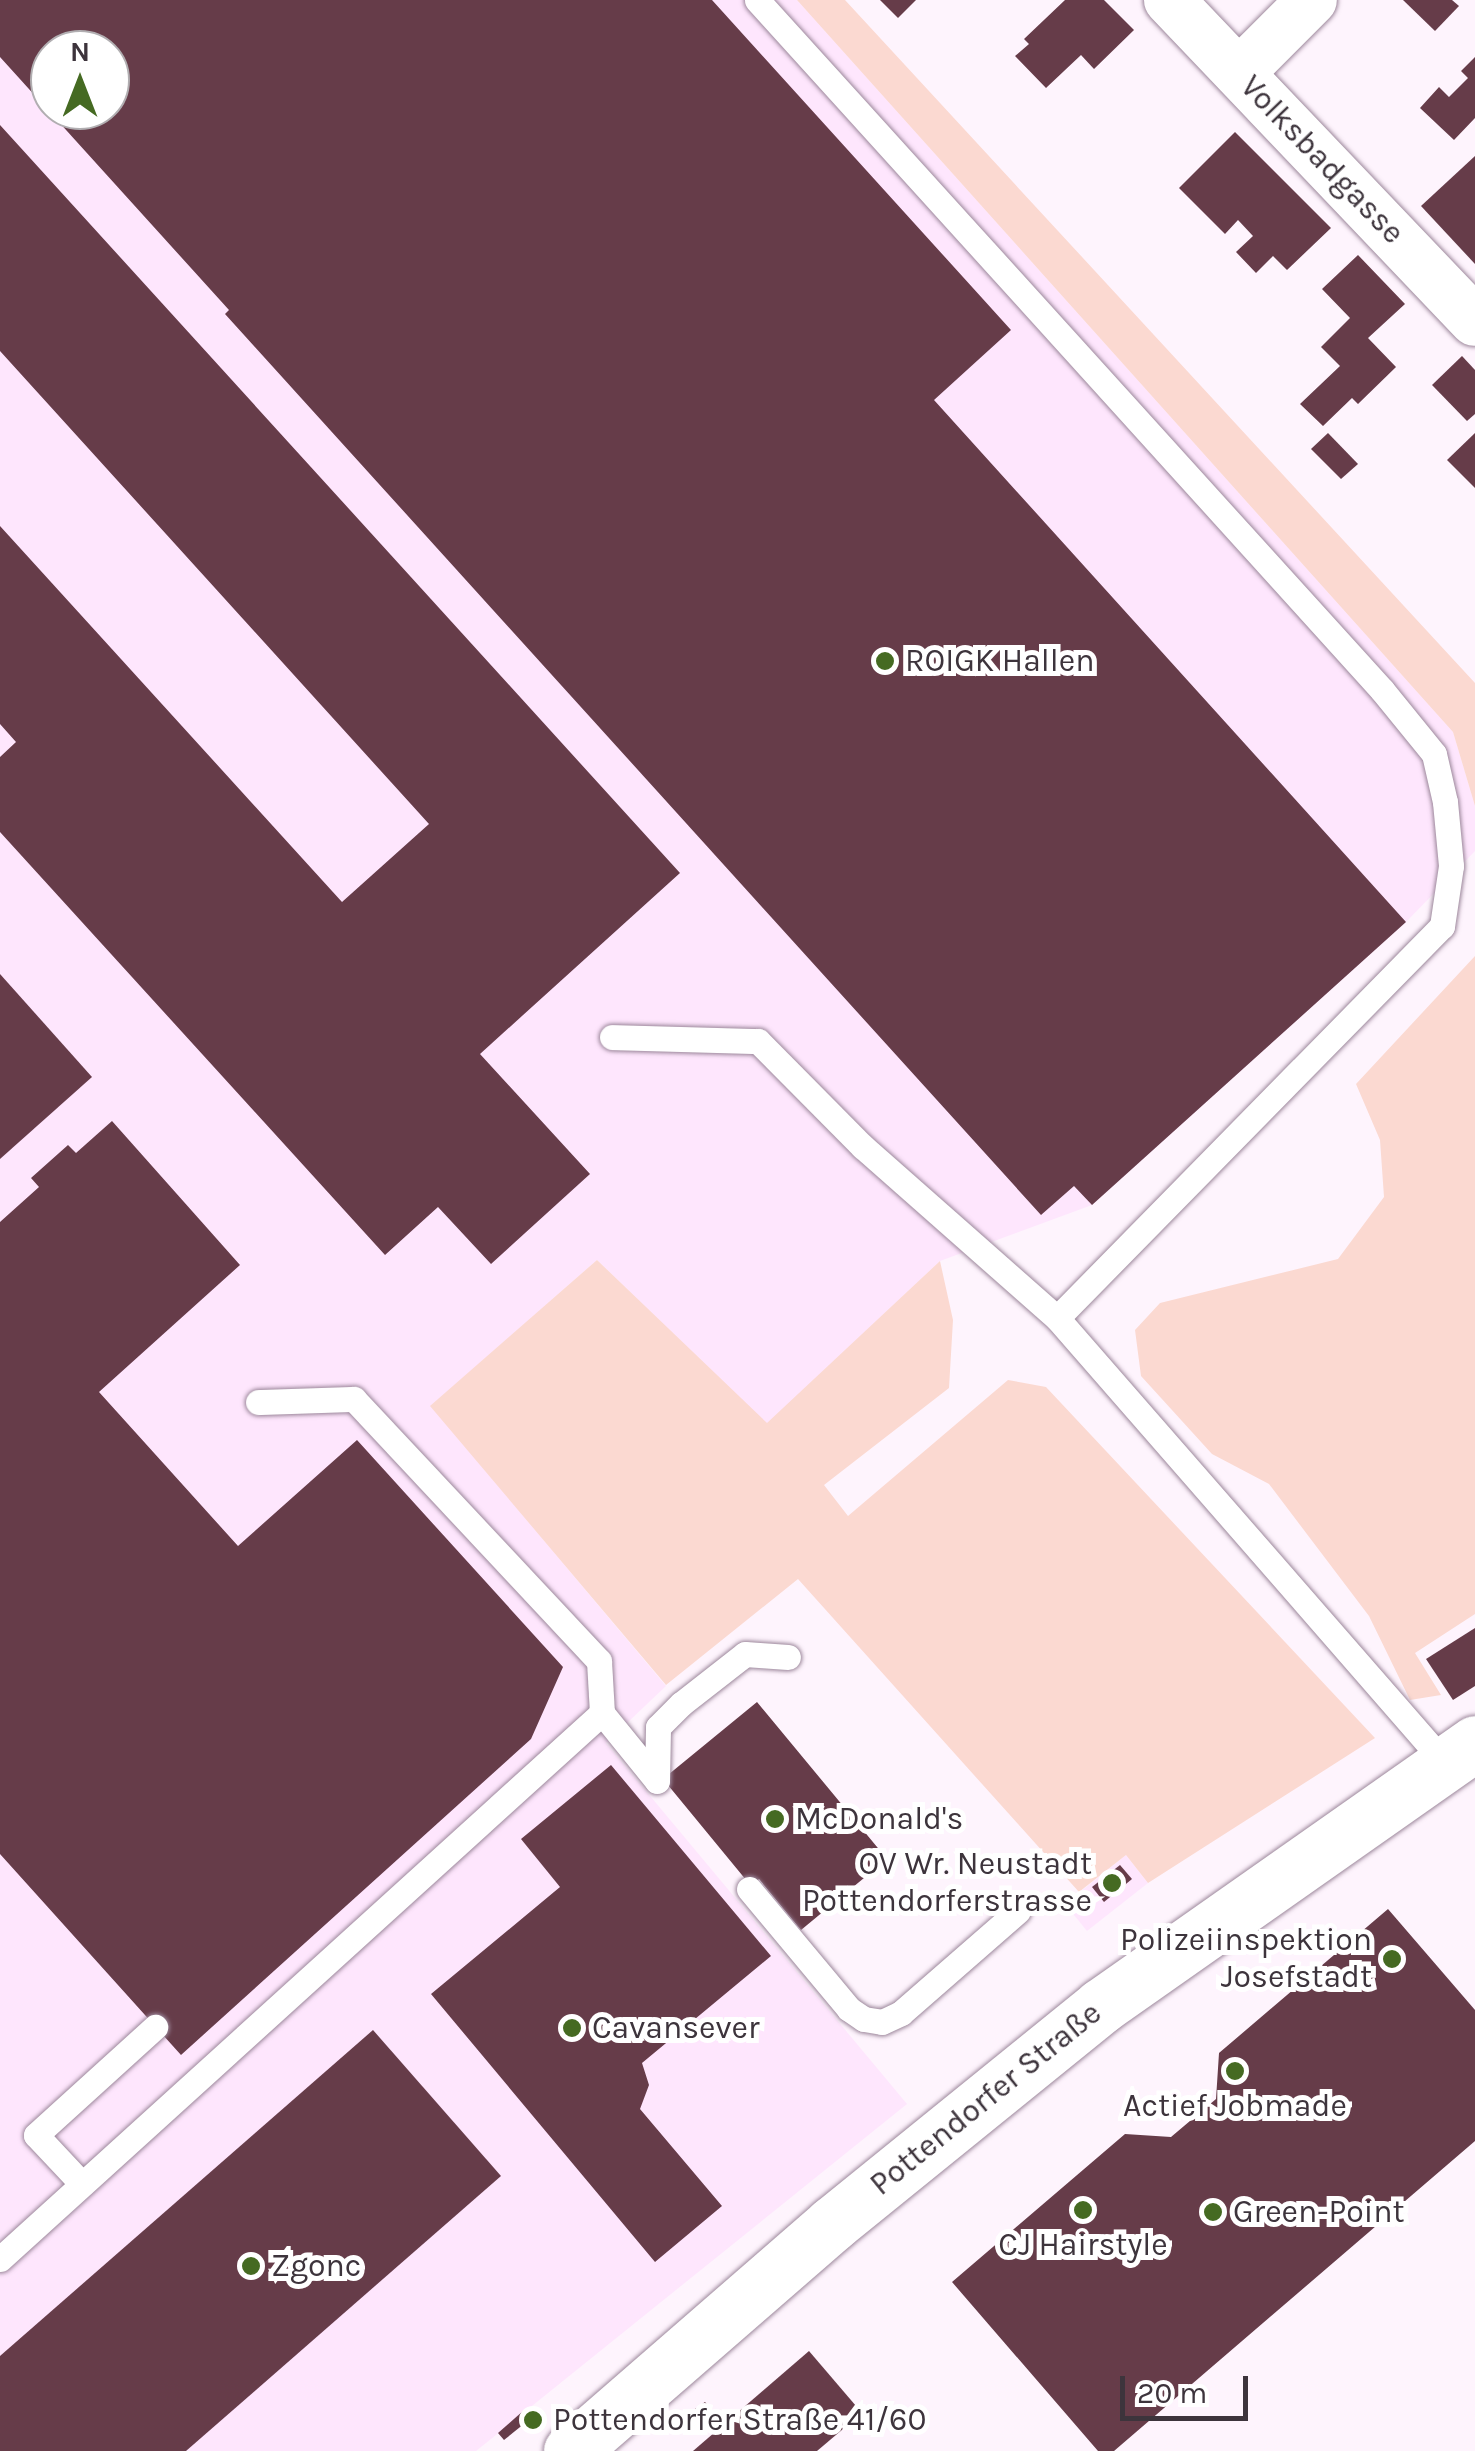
<!DOCTYPE html>
<meta charset="utf-8">
<style>
body{margin:0}
#map{position:relative;width:1475px;height:2451px;overflow:hidden;background:#fef4fd;font-family:Karla,sans-serif}
div>[style]{position:absolute}
.built>*{inset:0;background:#fee6fd}
.green>*{inset:0;background:#fbd9d1}
.building>*{inset:0;background:#663c49}
.roads{filter:drop-shadow(0 0 2px #9c879b) drop-shadow(0 0 2px #9c879b)}
.service>*{height:25px;margin:-12.5px;padding:0 12.5px;transform-origin:12.5px;border-radius:12.5px;background:#fff}
.minor>*{height:50px;margin:-25px;padding:0 25px;transform-origin:25px;border-radius:25px;background:#fff}
.secondary>*{height:55px;margin:-27.5px;padding:0 27.5px;transform-origin:27.5px;border-radius:27.5px;background:#fff}
.dots>*{width:28px;height:28px;translate:-50% -50%;box-sizing:border-box;border:5px solid #fff;border-radius:50%}
span{translate:-50% -50%;white-space:nowrap;text-align:center;line-height:1.15;-webkit-text-stroke:10px #fff;paint-order:stroke}
.street-label{font-size:32px;color:#3d343c}
.poi-label{font-size:32px;color:#3d343c}
.left{translate:0 -50%;text-align:left}
.right{translate:-100% -50%;text-align:right}
.north{position:absolute;left:30px;top:30px;width:100px;height:100px;box-sizing:border-box;background:#fff;border:2px solid #b1aeb1;border-radius:50%;rotate:0deg;font-size:28px;font-weight:700;line-height:40px;text-align:center;color:#3d343c}
.north::after{content:'';display:block;margin:auto;width:35px;height:45px;background:#456a22;clip-path:polygon(50% 0,100% 100%,50% 72%,0 100%)}
.scale{position:absolute;left:1120px;top:2376px;width:128px;height:45px;box-sizing:border-box;border:5px solid #3d343c;border-top:0;padding-left:12px;font-size:30px;line-height:35px;white-space:nowrap;color:#3d343c;-webkit-text-stroke:8px #fff;paint-order:stroke}
</style>
<div id="map">
<div class="built">
<div style="clip-path:polygon(evenodd,0 0,797px 0,1453px 732px,1475px 806px,1475px 851px,1406px 922px,1092px 1205px,940px 1261px,767px 1424px,597px 1260px,431px 1406px,666px 1686px,606px 1743px,907px 2104px,476px 2451px,0 2451px,0 0,50px 50px,110px 50px,110px 110px,50px 110px,50px 50px)"></div>
<div style="clip-path:polygon(1126px 1855px,1148px 1883px,1087px 1931px,1065px 1904px)"></div>
</div>
<div class="green">
<div style="clip-path:polygon(797px 0,845px 0,1475px 683px,1475px 806px,1453px 732px)"></div>
<div style="clip-path:polygon(1475px 956px,1475px 1614px,1415px 1653px,1441px 1695px,1410px 1700px,1369px 1616px,1269px 1484px,1212px 1454px,1141px 1376px,1135px 1330px,1160px 1303px,1338px 1259px,1384px 1197px,1380px 1140px,1356px 1084px)"></div>
<div style="clip-path:polygon(597px 1260px,767px 1423px,940px 1261px,953px 1320px,949px 1388px,824px 1485px,848px 1516px,1008px 1380px,1046px 1387px,1375px 1738px,1148px 1883px,1126px 1855px,1079px 1892px,798px 1579px,666px 1685px,430px 1406px)"></div>
</div>
<div class="building">
<div style="clip-path:polygon(evenodd,0 0,712px 0,1011px 330px,934px 400px,1406px 922px,1092px 1205px,1074px 1186px,1041px 1215px,225px 314px,229px 310px,0 57px,0 0,50px 50px,110px 50px,110px 110px,50px 110px,50px 50px)"></div>
<div style="clip-path:polygon(880px 0,916px 0,898px 18px)"></div>
<div style="clip-path:polygon(1065px 0,1104px 0,1134px 30px,1094px 69px,1081px 55px,1046px 88px,1015px 56px,1029px 44px,1024px 39px)"></div>
<div style="clip-path:polygon(1403px 0,1452px 0,1459px 6px,1435px 31px)"></div>
<div style="clip-path:polygon(1475px 57px,1475px 118px,1454px 140px,1420px 108px,1439px 87px,1449px 97px,1468px 78px,1461px 71px)"></div>
<div style="clip-path:polygon(0 125px,680px 873px,480px 1054px,590px 1174px,491px 1264px,438px 1207px,385px 1255px,0 832px,0 757px,16px 742px,0 724px,0 526px,342px 902px,429px 824px,0 351px)"></div>
<div style="clip-path:polygon(1235px 132px,1331px 228px,1287px 270px,1273px 256px,1256px 273px,1236px 252px,1253px 236px,1238px 220px,1225px 234px,1179px 188px)"></div>
<div style="clip-path:polygon(1475px 156px,1475px 264px,1421px 206px)"></div>
<div style="clip-path:polygon(1358px 255px,1405px 304px,1368px 338px,1396px 367px,1358px 404px,1352px 398px,1323px 426px,1300px 404px,1340px 366px,1321px 347px,1350px 318px,1322px 289px)"></div>
<div style="clip-path:polygon(1462px 356px,1475px 370px,1475px 414px,1467px 421px,1432px 385px)"></div>
<div style="clip-path:polygon(1328px 433px,1358px 464px,1341px 479px,1311px 449px)"></div>
<div style="clip-path:polygon(1475px 433px,1475px 488px,1447px 460px)"></div>
<div style="clip-path:polygon(0 974px,92px 1077px,0 1159px)"></div>
<div style="clip-path:polygon(112px 1121px,240px 1265px,99px 1392px,238px 1546px,357px 1440px,563px 1667px,531px 1739px,181px 2055px,0 1854px,0 1222px,39px 1187px,31px 1178px,68px 1145px,76px 1153px)"></div>
<div style="clip-path:polygon(1475px 1628px,1475px 1686px,1453px 1700px,1426px 1659px)"></div>
<div style="clip-path:polygon(757px 1702px,887px 1859px,801px 1930px,759px 1879px,751px 1886px,663px 1779px)"></div>
<div style="clip-path:polygon(611px 1765px,771px 1956px,642px 2063px,649px 2085px,640px 2109px,722px 2206px,655px 2262px,431px 1994px,560px 1887px,521px 1839px)"></div>
<div style="clip-path:polygon(1120px 1865px,1132px 1879px,1104px 1902px,1092px 1887px)"></div>
<div style="clip-path:polygon(1388px 1909px,1475px 2010px,1475px 2141px,1114px 2451px,1098px 2451px,952px 2282px,1125px 2134px,1171px 2137px,1216px 2099px,1219px 2053px)"></div>
<div style="clip-path:polygon(373px 2030px,501px 2176px,186px 2451px,0 2451px,0 2356px)"></div>
<div style="clip-path:polygon(809px 2351px,862px 2413px,817px 2451px,693px 2451px)"></div>
<div style="clip-path:polygon(705px 2402px,711px 2409px,685px 2430px,678px 2421px)"></div>
<div style="clip-path:polygon(523px 2411px,530px 2419px,504px 2440px,498px 2433px)"></div>
</div>
<div class="roads">
<div class="service">
<div style="left:757px;top:0;width:931px;rotate:47.83deg"></div>
<div style="left:1382px;top:690px;width:82px;rotate:50.9deg"></div>
<div style="left:1434px;top:754px;width:49px;rotate:77.1deg"></div>
<div style="left:1445px;top:802px;width:64px;rotate:84.6deg"></div>
<div style="left:1451px;top:866px;width:61px;rotate:98.5deg"></div>
<div style="left:1442px;top:926px;width:549px;rotate:134.48deg"></div>
<div style="left:1057px;top:1318px;width:590px;rotate:48.91deg"></div>
<div style="left:612px;top:1037px;width:146px;rotate:1.6deg"></div>
<div style="left:758px;top:1041px;width:149px;rotate:45.3deg"></div>
<div style="left:863px;top:1147px;width:259px;rotate:41.4deg"></div>
<div style="left:602px;top:1713px;width:87px;rotate:51deg"></div>
<div style="left:657px;top:1781px;width:54px;rotate:-88.9deg"></div>
<div style="left:658px;top:1727px;width:33px;rotate:-45deg"></div>
<div style="left:681px;top:1704px;width:81px;rotate:-38deg"></div>
<div style="left:745px;top:1654px;width:43px;rotate:4deg"></div>
<div style="left:749px;top:1889px;width:156px;rotate:50.2deg"></div>
<div style="left:849px;top:2009px;width:18px;rotate:34deg"></div>
<div style="left:864px;top:2019px;width:18px;rotate:9deg"></div>
<div style="left:882px;top:2022px;width:21px;rotate:-25deg"></div>
<div style="left:901px;top:2013px;width:155px;rotate:-41.1deg"></div>
<div style="left:82px;top:2184px;width:67px;rotate:-133.2deg"></div>
<div style="left:36px;top:2135px;width:161px;rotate:-42.2deg"></div>
<div style="left:0;top:2259px;width:813px;rotate:-42.21deg"></div>
<div style="left:602px;top:1713px;width:52px;rotate:-93.3deg"></div>
<div style="left:599px;top:1661px;width:359px;rotate:-133.1deg"></div>
<div style="left:354px;top:1399px;width:96px;rotate:178.2deg"></div>
</div>
<div class="minor">
<div style="left:1169px;top:0;width:443px;rotate:46.4deg"></div>
<div style="left:1239px;top:73px;width:103px;rotate:-45deg"></div>
</div>
<div class="secondary">
<div style="left:571px;top:2451px;width:346px;rotate:-41deg"></div>
<div style="left:832px;top:2224px;width:346px;rotate:-39deg"></div>
<div style="left:1101px;top:2006px;width:457px;rotate:-35.1deg"></div>
</div>
</div>
<div class="dots">
<div style="left:885px;top:661px;background:#456a22"></div>
<div style="left:775px;top:1819px;background:#456a22"></div>
<div style="left:1112px;top:1883px;background:#456a22"></div>
<div style="left:1392px;top:1959px;background:#456a22"></div>
<div style="left:572px;top:2028px;background:#456a22"></div>
<div style="left:1235px;top:2071px;background:#456a22"></div>
<div style="left:1083px;top:2210px;background:#456a22"></div>
<div style="left:1213px;top:2212px;background:#456a22"></div>
<div style="left:251px;top:2266px;background:#456a22"></div>
<div style="left:533px;top:2420px;background:#456a22"></div>
</div>
<div class="street-label">
<span style="left:1322px;top:160px;rotate:46deg">Volksbadgasse</span>
<span style="left:986px;top:2099px;rotate:-39deg">Pottendorfer Straße</span>
</div>
<div class="poi-label">
<span class="left" style="left:905px;top:661px">ROIGK Hallen</span>
<span class="left" style="left:795px;top:1819px">McDonald's</span>
<span class="right" style="left:1092px;top:1883px">OV Wr. Neustadt<br>Pottendorferstrasse</span>
<span class="right" style="left:1372px;top:1959px">Polizeiinspektion<br>Josefstadt</span>
<span class="left" style="left:592px;top:2028px">Cavansever</span>
<span style="left:1235px;top:2106px">Actief Jobmade</span>
<span class="left" style="left:1233px;top:2212px">Green-Point</span>
<span style="left:1083px;top:2245px">CJ Hairstyle</span>
<span class="left" style="left:271px;top:2266px">Zgonc</span>
<span class="left" style="left:553px;top:2420px">Pottendorfer Straße 41/60</span>
</div>
<div class="north">N</div>
<div class="scale">20 m</div>
</div>
